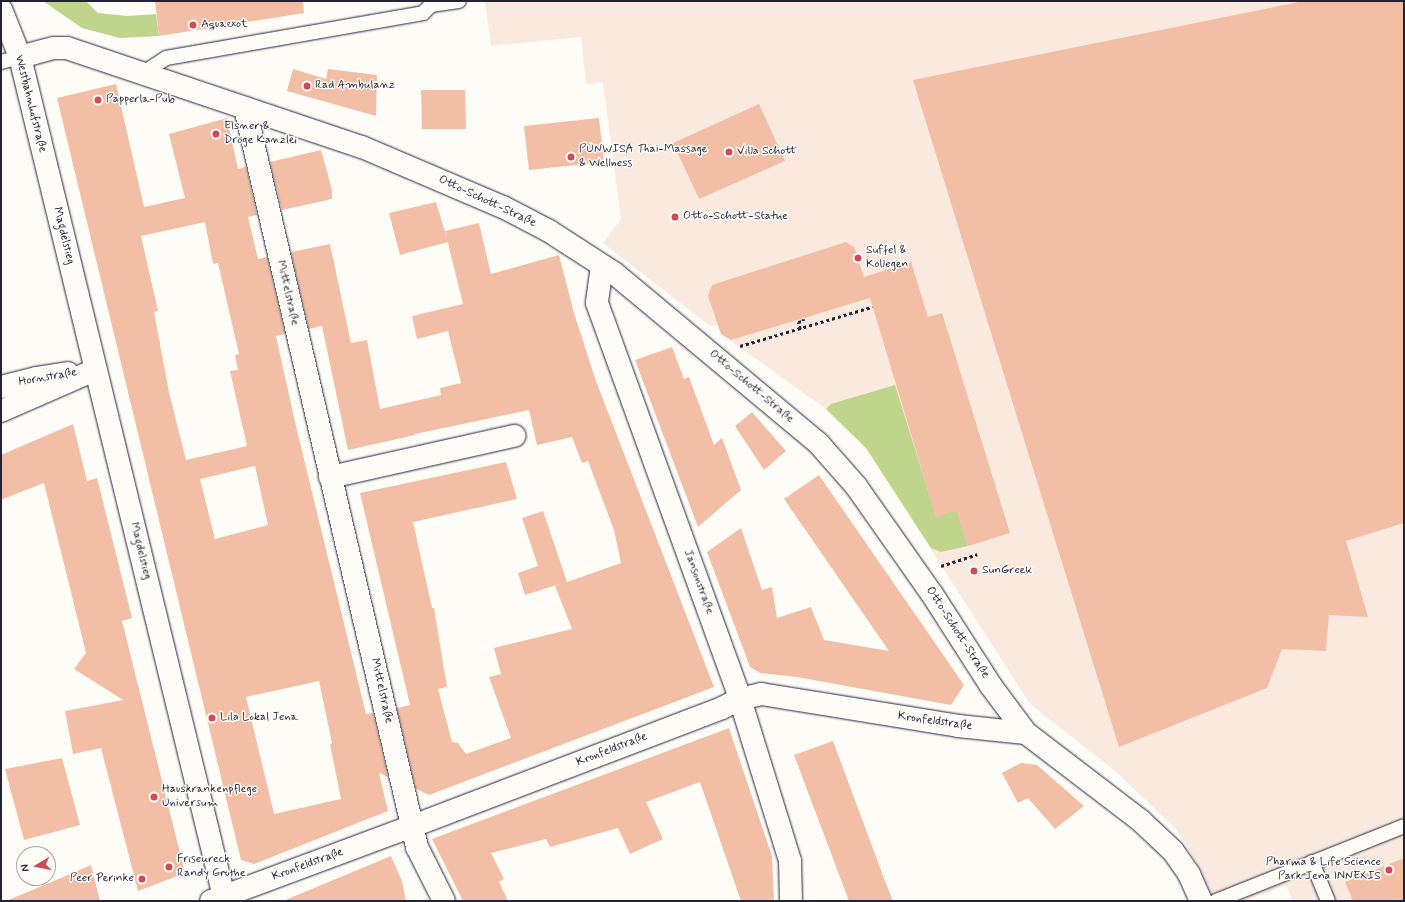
<!DOCTYPE html>
<meta charset="utf-8">
<style>
body{margin:0}
#map{position:relative;width:1405px;height:902px;overflow:hidden;background:#fdfcf7;font-family:Mynerve,sans-serif}
div>[style]{position:absolute}
.built>*{inset:0;background:#fae9df}
.green>*{inset:0;background:#bfd58b}
.building>*{inset:0;background:#f3bea6}
.path>*{height:2.5px;margin-top:-1.25px;transform-origin:0;background:repeating-linear-gradient(90deg,#22223b 0 3px,transparent 0 6px)}
.roads{filter:drop-shadow(0 0 1px #22223b) drop-shadow(0 0 1px #22223b)}
.service>*{height:14px;margin:-7px;padding:0 7px;transform-origin:7px;border-radius:7px;background:#fdfcf7}
.minor>*{height:22px;margin:-11px;padding:0 11px;transform-origin:11px;border-radius:11px;background:#fdfcf7}
.secondary>*{height:22px;margin:-11px;padding:0 11px;transform-origin:11px;border-radius:11px;background:#fdfcf7}
.dots>*{width:11px;height:11px;translate:-50% -50%;box-sizing:border-box;border:2px solid #fdfcf7;border-radius:50%}
span{translate:-50% -50%;white-space:nowrap;text-align:center;line-height:1.15;-webkit-text-stroke:3px #fdfcf7;paint-order:stroke}
.poi-label{font-size:12px;color:#22223b}
.left{translate:0 -50%;text-align:left}
.right{translate:-100% -50%;text-align:right}
.street-label{font-size:12px;color:#22223b}
.frame{position:absolute;inset:0;border:2px solid #22223b;pointer-events:none}
.north{position:absolute;left:16px;top:846px;width:40px;height:40px;box-sizing:border-box;background:#fdfcf7;border:1px solid #a5a5ac;border-radius:50%;rotate:260deg;font-size:11px;font-weight:700;line-height:16px;text-align:center;color:#22223b}
.north::after{content:'';display:block;margin:auto;width:14px;height:18px;background:#d1495b;clip-path:polygon(50% 0,100% 100%,50% 72%,0 100%)}
</style>
<div id="map">
<div class="built">
<div style="clip-path:polygon(485px 1px,1404px 1px,1404px 901px,1293px 901px,1286px 885px,1245px 901px,1214px 901px,1200px 868px,1176px 829px,1115px 771px,1030px 704px,866px 448px,826px 409px,721px 334px,718px 325px,710px 326px,603px 243px,621px 219px,603px 82px,586px 84px,581px 37px,491px 46px)"></div>
</div>
<div class="green">
<div style="clip-path:polygon(43px 1px,86px 1px,98px 13px,127px 16px,156px 14px,159px 36px,120px 38px,82px 28px)"></div>
<div style="clip-path:polygon(895px 385px,936px 516px,957px 510px,968px 546px,941px 552px,931px 548px,866px 448px,826px 409px,831px 404px)"></div>
</div>
<div class="building">
<div style="clip-path:polygon(155px 1px,303px 1px,304px 13px,159px 36px)"></div>
<div style="clip-path:polygon(1304px 1px,1404px 1px,1404px 523px,1346px 541px,1368px 617px,1329px 615px,1326px 651px,1282px 649px,1267px 688px,1119px 747px,913px 80px)"></div>
<div style="clip-path:polygon(293px 69px,326px 79px,328px 69px,377px 75px,376px 116px,287px 91px)"></div>
<div style="clip-path:polygon(evenodd,116px 84px,144px 207px,185px 198px,169px 134px,227px 118px,238px 169px,246px 167px,257px 215px,248px 217px,258px 259px,267px 257px,285px 334px,276px 336px,295px 422px,366px 714px,373px 713px,388px 777px,379px 773px,388px 811px,254px 864px,241px 860px,57px 98px,116px 84px,205px 222px,213px 264px,218px 263px,239px 354px,235px 355px,238px 370px,230px 371px,247px 446px,186px 460px,169px 392px,154px 312px,158px 311px,141px 236px,205px 222px,116px 84px,255px 466px,268px 525px,215px 539px,200px 479px,255px 466px,116px 84px,319px 681px,332px 743px,330px 744px,341px 799px,274px 814px,246px 697px,319px 681px)"></div>
<div style="clip-path:polygon(421px 90px,465px 90px,466px 129px,422px 129px)"></div>
<div style="clip-path:polygon(759px 104px,785px 161px,699px 199px,673px 143px)"></div>
<div style="clip-path:polygon(599px 118px,604px 162px,529px 170px,524px 126px)"></div>
<div style="clip-path:polygon(321px 150px,332px 190px,332px 199px,282px 210px,270px 162px)"></div>
<div style="clip-path:polygon(436px 202px,448px 242px,400px 255px,389px 213px)"></div>
<div style="clip-path:polygon(479px 223px,491px 274px,559px 255px,574px 313px,596px 381px,714px 687px,429px 795px,416px 789px,397px 708px,410px 705px,360px 493px,506px 462px,517px 499px,413px 522px,432px 608px,434px 608px,447px 687px,438px 689px,452px 742px,458px 743px,466px 754px,511px 738px,489px 677px,501px 674px,494px 648px,572px 629px,555px 586px,563px 583px,525px 595px,518px 573px,538px 566px,522px 518px,543px 511px,567px 582px,621px 563px,614px 530px,588px 461px,582px 463px,572px 437px,537px 445px,529px 410px,415px 434px,415px 435px,348px 450px,322px 326px,309px 329px,291px 252px,330px 244px,351px 343px,367px 340px,380px 409px,441px 395px,440px 388px,461px 383px,448px 331px,417px 339px,412px 316px,463px 304px,445px 231px)"></div>
<div style="clip-path:polygon(846px 242px,854px 247px,864px 277px,911px 262px,928px 317px,942px 313px,1010px 533px,968px 546px,957px 510px,936px 517px,870px 298px,731px 340px,721px 334px,708px 296px,712px 285px)"></div>
<div style="clip-path:polygon(672px 347px,684px 379px,689px 377px,714px 445px,722px 438px,741px 490px,698px 527px,635px 360px)"></div>
<div style="clip-path:polygon(752px 412px,786px 451px,764px 470px,735px 426px)"></div>
<div style="clip-path:polygon(73px 424px,87px 481px,97px 478px,132px 618px,122px 621px,185px 873px,138px 891px,101px 748px,73px 754px,65px 711px,123px 700px,74px 669px,86px 653px,44px 483px,1px 500px,1px 455px)"></div>
<div style="clip-path:polygon(819px 475px,964px 685px,951px 705px,797px 677px,760px 673px,750px 667px,707px 552px,741px 528px,762px 590px,772px 587px,777px 618px,811px 607px,824px 640px,889px 651px,784px 499px)"></div>
<div style="clip-path:polygon(729px 728px,772px 856px,774px 901px,741px 901px,700px 782px,646px 802px,663px 839px,630px 854px,618px 828px,550px 847px,546px 839px,491px 853px,504px 879px,499px 882px,508px 901px,463px 901px,432px 839px)"></div>
<div style="clip-path:polygon(833px 741px,885px 881px,893px 901px,849px 901px,794px 755px)"></div>
<div style="clip-path:polygon(62px 758px,80px 825px,24px 840px,5px 769px)"></div>
<div style="clip-path:polygon(1021px 763px,1037px 765px,1084px 806px,1055px 829px,1028px 798px,1018px 803px,1002px 773px)"></div>
<div style="clip-path:polygon(391px 856px,402px 881px,406px 901px,283px 901px)"></div>
<div style="clip-path:polygon(1404px 858px,1404px 901px,1353px 901px,1345px 882px)"></div>
<div style="clip-path:polygon(91px 865px,100px 901px,6px 901px,61px 878px)"></div>
</div>
<div class="path">
<div style="left:800px;top:329px;width:7px;rotate:-106deg"></div>
<div style="left:798px;top:322px;width:5px;rotate:-11deg"></div>
<div style="left:803px;top:321px;width:2px;rotate:-90deg"></div>
<div style="left:740px;top:346px;width:138px;rotate:-16.5deg"></div>
<div style="left:941px;top:566px;width:38px;rotate:-18deg"></div>
</div>
<div class="roads">
<div class="service">
<div style="left:1px;top:62px;width:20px;rotate:-15deg"></div>
<div style="left:143px;top:73px;width:27px;rotate:-33deg"></div>
<div style="left:166px;top:58px;width:261px;rotate:-9.9deg"></div>
<div style="left:423px;top:13px;width:11px;rotate:-45deg"></div>
<div style="left:431px;top:5px;width:28px;rotate:-8deg"></div>
<div style="left:1312px;top:862px;width:42px;rotate:67.7deg"></div>
<div style="left:1216px;top:901px;width:202px;rotate:-21.7deg"></div>
</div>
<div class="minor">
<div style="left:20px;top:57px;width:35px;rotate:-15deg"></div>
<div style="left:54px;top:48px;width:13px"></div>
<div style="left:67px;top:48px;width:311px;rotate:18.6deg"></div>
<div style="left:362px;top:147px;width:153px;rotate:23.1deg"></div>
<div style="left:503px;top:207px;width:52px;rotate:27.6deg"></div>
<div style="left:549px;top:231px;width:77px;rotate:32.9deg"></div>
<div style="left:614px;top:273px;width:267px;rotate:39.8deg"></div>
<div style="left:819px;top:444px;width:56px;rotate:48.6deg"></div>
<div style="left:856px;top:486px;width:132px;rotate:54.9deg"></div>
<div style="left:932px;top:594px;width:109px;rotate:57.3deg"></div>
<div style="left:991px;top:686px;width:59px;rotate:53.3deg"></div>
<div style="left:1026px;top:733px;width:145px;rotate:37.4deg"></div>
<div style="left:1141px;top:821px;width:44px;rotate:43.2deg"></div>
<div style="left:1173px;top:851px;width:28px;rotate:55deg"></div>
<div style="left:1189px;top:874px;width:30px;rotate:66deg"></div>
<div style="left:245px;top:108px;width:759px;rotate:76.9deg"></div>
<div style="left:417px;top:847px;width:60px;rotate:63.4deg"></div>
<div style="left:602px;top:266px;width:37px;rotate:98deg"></div>
<div style="left:597px;top:303px;width:421px;rotate:70.1deg"></div>
<div style="left:740px;top:699px;width:170px;rotate:72.8deg"></div>
<div style="left:790px;top:861px;width:40px;rotate:88.6deg"></div>
<div style="left:1px;top:387px;width:36px;rotate:-14deg"></div>
<div style="left:36px;top:378px;width:32px;rotate:-9deg"></div>
<div style="left:1px;top:411px;width:103px;rotate:-23.6deg"></div>
<div style="left:330px;top:477px;width:189px;rotate:-12.6deg"></div>
<div style="left:211px;top:901px;width:215px;rotate:-20.4deg"></div>
<div style="left:413px;top:826px;width:331px;rotate:-20.9deg"></div>
<div style="left:722px;top:708px;width:20px;rotate:-27deg"></div>
<div style="left:740px;top:699px;width:22px;rotate:-13deg"></div>
<div style="left:761px;top:694px;width:200px;rotate:9.2deg"></div>
<div style="left:958px;top:726px;width:68px;rotate:5.9deg"></div>
</div>
<div class="secondary">
<div style="left:1px;top:9px;width:52px;rotate:68.4deg"></div>
<div style="left:20px;top:57px;width:869px;rotate:76.35deg"></div>
</div>
</div>
<div class="dots">
<div style="left:193px;top:25px;background:#d1495b"></div>
<div style="left:307px;top:86px;background:#d1495b"></div>
<div style="left:98px;top:100px;background:#d1495b"></div>
<div style="left:216px;top:134px;background:#d1495b"></div>
<div style="left:729px;top:152px;background:#d1495b"></div>
<div style="left:571px;top:157px;background:#d1495b"></div>
<div style="left:675px;top:217px;background:#d1495b"></div>
<div style="left:858px;top:258px;background:#d1495b"></div>
<div style="left:974px;top:571px;background:#d1495b"></div>
<div style="left:212px;top:718px;background:#d1495b"></div>
<div style="left:154px;top:797px;background:#d1495b"></div>
<div style="left:169px;top:867px;background:#d1495b"></div>
<div style="left:1389px;top:870px;background:#d1495b"></div>
<div style="left:142px;top:879px;background:#d1495b"></div>
</div>
<div class="poi-label">
<span class="left" style="left:201px;top:25px">Aquaexot</span>
<span class="left" style="left:315px;top:86px">Rad Ambulanz</span>
<span class="left" style="left:106px;top:100px">Papperla-Pub</span>
<span class="left" style="left:224px;top:134px">Elsner &amp;<br>Dröge Kanzlei</span>
<span class="left" style="left:579px;top:157px">PUNWISA Thai-Massage<br>&amp; Wellness</span>
<span class="left" style="left:737px;top:152px">Villa Schott</span>
<span class="left" style="left:683px;top:217px">Otto-Schott-Statue</span>
<span class="left" style="left:866px;top:258px">Suffel &amp;<br>Kollegen</span>
<span class="left" style="left:982px;top:571px">SunGreek</span>
<span class="left" style="left:220px;top:718px">Lila Lokal Jena</span>
<span class="left" style="left:162px;top:797px">Hauskrankenpflege<br>Universum</span>
<span class="left" style="left:177px;top:867px">Friseureck<br>Randy Grothe</span>
<span class="right" style="left:1381px;top:870px">Pharma &amp; Life Science<br>Park Jena INNEXIS</span>
<span class="right" style="left:134px;top:879px">Peer Perinke</span>
</div>
<div class="street-label">
<span style="left:30px;top:104px;rotate:76deg">Westbahnhofstraße</span>
<span style="left:487px;top:202px;rotate:25deg">Otto-Schott-Straße</span>
<span style="left:63px;top:236px;rotate:76deg">Magdelstieg</span>
<span style="left:287px;top:293px;rotate:77deg">Mittelstraße</span>
<span style="left:48px;top:378px;rotate:-10deg">Hornstraße</span>
<span style="left:751px;top:387px;rotate:40deg">Otto-Schott-Straße</span>
<span style="left:140px;top:551px;rotate:76deg">Magdelstieg</span>
<span style="left:698px;top:582px;rotate:70deg">Jansonstraße</span>
<span style="left:957px;top:633px;rotate:57deg">Otto-Schott-Straße</span>
<span style="left:381px;top:691px;rotate:77deg">Mittelstraße</span>
<span style="left:935px;top:722px;rotate:8deg">Kronfeldstraße</span>
<span style="left:612px;top:750px;rotate:-21deg">Kronfeldstraße</span>
<span style="left:308px;top:865px;rotate:-20deg">Kronfeldstraße</span>
</div>
<div class="frame"></div>
<div class="north">N</div>
</div>
